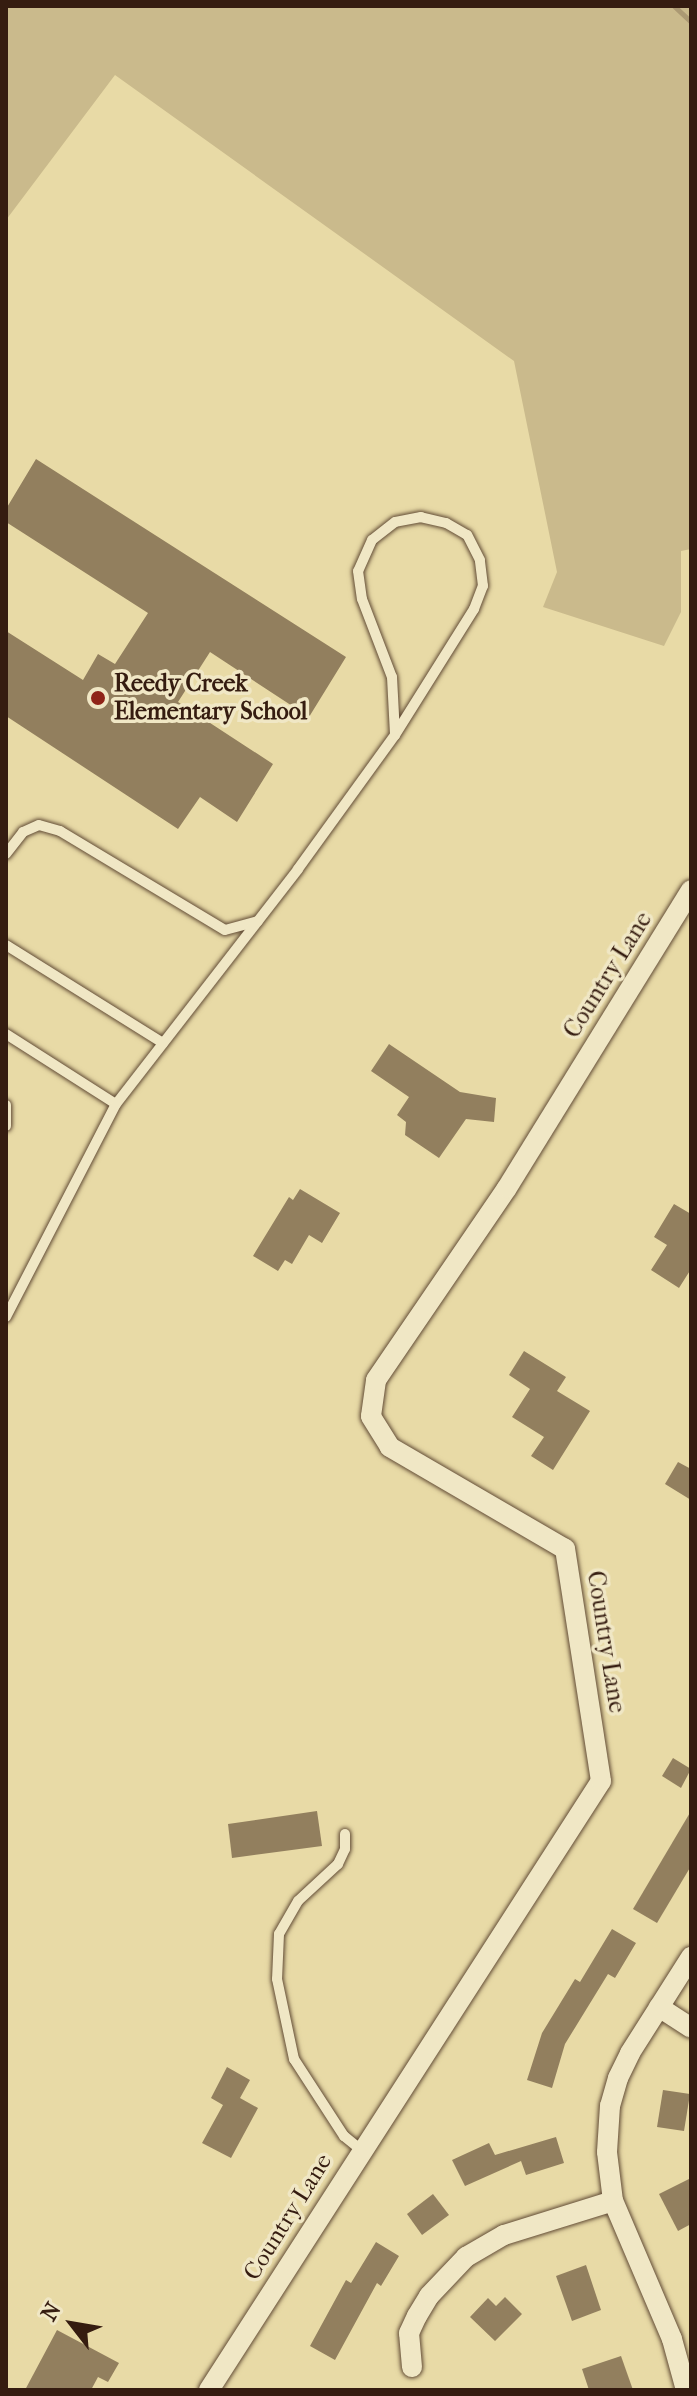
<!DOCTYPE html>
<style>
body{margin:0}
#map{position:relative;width:697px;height:2396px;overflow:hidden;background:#e8daa6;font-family:"IM FELL French Canon",serif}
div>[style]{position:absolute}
.green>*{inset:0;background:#caba8c}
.stream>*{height:5px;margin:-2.5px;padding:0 2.5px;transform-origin:2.5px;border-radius:2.5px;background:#ab9973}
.building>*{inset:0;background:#927f5e}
.roads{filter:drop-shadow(0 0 2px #624c36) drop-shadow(0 0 2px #624c36)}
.service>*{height:10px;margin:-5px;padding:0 5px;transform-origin:5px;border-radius:5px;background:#f0e7c5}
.minor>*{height:20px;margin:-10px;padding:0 10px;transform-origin:10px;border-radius:10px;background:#f0e7c5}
.dots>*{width:22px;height:22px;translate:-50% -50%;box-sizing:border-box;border:4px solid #f0e7c5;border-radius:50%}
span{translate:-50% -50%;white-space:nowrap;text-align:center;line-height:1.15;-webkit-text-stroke:7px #f0e7c5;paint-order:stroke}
.poi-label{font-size:24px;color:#351c10;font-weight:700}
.left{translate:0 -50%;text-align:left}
.street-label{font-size:24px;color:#351c10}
.frame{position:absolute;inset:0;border:8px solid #351c10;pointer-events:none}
.north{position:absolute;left:32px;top:2284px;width:80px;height:80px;-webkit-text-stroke:6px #f0e7c5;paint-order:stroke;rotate:301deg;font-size:22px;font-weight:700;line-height:32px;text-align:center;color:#351c10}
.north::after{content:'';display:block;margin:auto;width:28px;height:36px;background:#351c10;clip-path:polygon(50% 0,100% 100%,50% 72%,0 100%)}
</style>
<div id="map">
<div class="green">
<div style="clip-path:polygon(6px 6px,691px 6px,691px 549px,681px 551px,681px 612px,664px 646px,543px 607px,557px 572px,514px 361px,115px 75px,6px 220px)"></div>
</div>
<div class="stream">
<div style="left:674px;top:6px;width:23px;rotate:43deg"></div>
</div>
<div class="building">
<div style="clip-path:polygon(36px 459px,346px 657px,309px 717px,210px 652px,178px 702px,273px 764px,237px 822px,200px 797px,178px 829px,6px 716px,6px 631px,83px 680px,98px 654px,115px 664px,148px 613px,6px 522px,6px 509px)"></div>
<div style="clip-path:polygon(389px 1044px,460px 1092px,496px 1098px,494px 1122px,466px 1119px,439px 1158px,405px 1135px,406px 1122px,397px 1115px,409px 1097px,371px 1071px)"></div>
<div style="clip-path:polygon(300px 1189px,340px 1213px,322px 1243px,309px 1235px,292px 1264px,285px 1260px,278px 1271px,253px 1256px,289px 1197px,293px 1200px)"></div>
<div style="clip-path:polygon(674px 1204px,691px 1214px,691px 1269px,679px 1288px,651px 1270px,667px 1245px,654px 1237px)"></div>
<div style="clip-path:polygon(524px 1351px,566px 1377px,557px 1391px,590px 1411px,553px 1470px,531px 1456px,544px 1437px,512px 1417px,530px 1389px,509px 1375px)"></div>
<div style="clip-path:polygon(678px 1462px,691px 1469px,691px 1500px,665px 1484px)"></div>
<div style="clip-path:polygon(673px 1758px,691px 1769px,681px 1788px,662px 1776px)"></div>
<div style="clip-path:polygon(317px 1811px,322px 1846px,232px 1858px,228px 1824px)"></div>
<div style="clip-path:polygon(691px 1811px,691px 1866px,657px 1923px,633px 1909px)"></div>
<div style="clip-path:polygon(612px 1929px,636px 1943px,615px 1978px,608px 1974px,565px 2044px,552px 2088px,527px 2080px,542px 2033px,575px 1979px,580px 1982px)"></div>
<div style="clip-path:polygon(227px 2067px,250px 2080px,240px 2098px,258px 2108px,231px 2158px,202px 2143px,223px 2105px,211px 2098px)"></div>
<div style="clip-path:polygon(663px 2090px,690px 2094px,684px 2131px,657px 2127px)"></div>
<div style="clip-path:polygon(556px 2137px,564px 2163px,526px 2175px,521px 2161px,465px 2186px,452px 2160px,489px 2143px,495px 2155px)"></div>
<div style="clip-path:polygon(691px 2178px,691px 2224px,678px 2231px,659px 2194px)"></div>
<div style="clip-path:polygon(433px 2194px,449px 2215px,422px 2235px,407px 2214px)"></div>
<div style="clip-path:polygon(376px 2242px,399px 2256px,381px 2286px,377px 2283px,335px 2360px,310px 2346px,346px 2280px,351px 2283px)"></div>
<div style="clip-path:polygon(586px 2265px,601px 2310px,572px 2321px,556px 2276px)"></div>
<div style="clip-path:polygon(505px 2297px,522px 2314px,495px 2341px,470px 2317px,488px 2298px,496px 2306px)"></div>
<div style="clip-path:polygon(57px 2330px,119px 2363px,108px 2382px,98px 2377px,91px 2390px,25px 2390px)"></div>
<div style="clip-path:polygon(621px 2356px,633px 2390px,589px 2390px,582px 2369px)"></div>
</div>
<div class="roads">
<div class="service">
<div style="left:6px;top:854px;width:28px;rotate:-52deg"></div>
<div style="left:23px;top:832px;width:17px;rotate:-24deg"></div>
<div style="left:39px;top:825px;width:22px;rotate:16deg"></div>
<div style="left:60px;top:831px;width:192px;rotate:31deg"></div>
<div style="left:225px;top:930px;width:34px;rotate:-15deg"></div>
<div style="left:6px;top:945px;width:185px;rotate:32deg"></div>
<div style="left:6px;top:1034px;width:130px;rotate:32.5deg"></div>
<div style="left:6px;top:1105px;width:21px;rotate:90deg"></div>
<div style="left:6px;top:1317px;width:240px;rotate:-62.7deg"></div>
<div style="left:116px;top:1104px;width:297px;rotate:-52.2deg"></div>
<div style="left:298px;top:869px;width:165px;rotate:-54.1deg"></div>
<div style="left:395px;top:735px;width:149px;rotate:-57.9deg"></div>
<div style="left:474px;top:609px;width:25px;rotate:-69deg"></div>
<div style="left:483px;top:586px;width:26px;rotate:-97deg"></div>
<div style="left:480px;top:560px;width:28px;rotate:-117deg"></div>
<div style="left:467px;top:535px;width:24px;rotate:-150deg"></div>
<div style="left:446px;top:523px;width:26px;rotate:-167deg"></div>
<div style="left:421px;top:517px;width:26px;rotate:169deg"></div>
<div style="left:395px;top:522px;width:29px;rotate:142deg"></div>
<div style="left:372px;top:540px;width:34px;rotate:114deg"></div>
<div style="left:358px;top:571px;width:28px;rotate:82deg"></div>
<div style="left:362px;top:599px;width:84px;rotate:69deg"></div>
<div style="left:392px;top:677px;width:58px;rotate:87deg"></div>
<div style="left:345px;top:1834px;width:15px;rotate:90deg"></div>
<div style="left:345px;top:1849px;width:17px;rotate:115deg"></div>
<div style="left:338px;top:1864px;width:54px;rotate:137.2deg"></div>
<div style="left:298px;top:1901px;width:38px;rotate:120deg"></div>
<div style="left:279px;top:1934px;width:45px;rotate:92.5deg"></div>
<div style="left:277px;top:1979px;width:82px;rotate:78deg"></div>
<div style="left:294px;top:2059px;width:92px;rotate:57deg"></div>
<div style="left:344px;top:2136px;width:22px;rotate:39deg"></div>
</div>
<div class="minor">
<div style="left:659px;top:2007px;width:38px;rotate:33deg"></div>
<div style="left:412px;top:2367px;width:34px;rotate:-95deg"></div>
<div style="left:409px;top:2333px;width:19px;rotate:-65deg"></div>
<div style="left:417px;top:2316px;width:23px;rotate:-59deg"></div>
<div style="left:429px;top:2296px;width:54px;rotate:-46.5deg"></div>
<div style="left:466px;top:2257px;width:44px;rotate:-30.1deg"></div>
<div style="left:504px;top:2235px;width:114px;rotate:-17.3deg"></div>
<div style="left:209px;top:2390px;width:724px;rotate:-57.23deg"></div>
<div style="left:601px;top:1781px;width:235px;rotate:-98.8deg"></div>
<div style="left:565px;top:1549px;width:203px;rotate:-149.8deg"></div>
<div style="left:390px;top:1447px;width:36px;rotate:-122deg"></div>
<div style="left:371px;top:1416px;width:36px;rotate:-82deg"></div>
<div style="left:376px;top:1380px;width:232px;rotate:-55.7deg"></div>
<div style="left:507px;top:1188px;width:350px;rotate:-58.3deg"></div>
<div style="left:686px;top:2390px;width:53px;rotate:-105.4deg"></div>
<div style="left:672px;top:2339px;width:150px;rotate:-113.1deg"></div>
<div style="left:613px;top:2201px;width:49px;rotate:-97deg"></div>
<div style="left:607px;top:2152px;width:46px;rotate:-86.3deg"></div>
<div style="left:610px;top:2106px;width:29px;rotate:-74deg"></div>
<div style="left:618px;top:2078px;width:28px;rotate:-64deg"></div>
<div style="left:630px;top:2053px;width:114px;rotate:-57.6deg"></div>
</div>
</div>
<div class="dots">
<div style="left:98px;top:698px;background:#8f2418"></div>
</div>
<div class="poi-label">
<span class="left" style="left:114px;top:698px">Reedy Creek<br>Elementary School</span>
</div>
<div class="street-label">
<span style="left:608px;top:975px;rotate:-58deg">Country Lane</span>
<span style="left:606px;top:1642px;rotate:81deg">Country Lane</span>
<span style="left:288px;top:2217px;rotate:-58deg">Country Lane</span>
</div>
<div class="frame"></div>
<div class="north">N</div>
</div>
